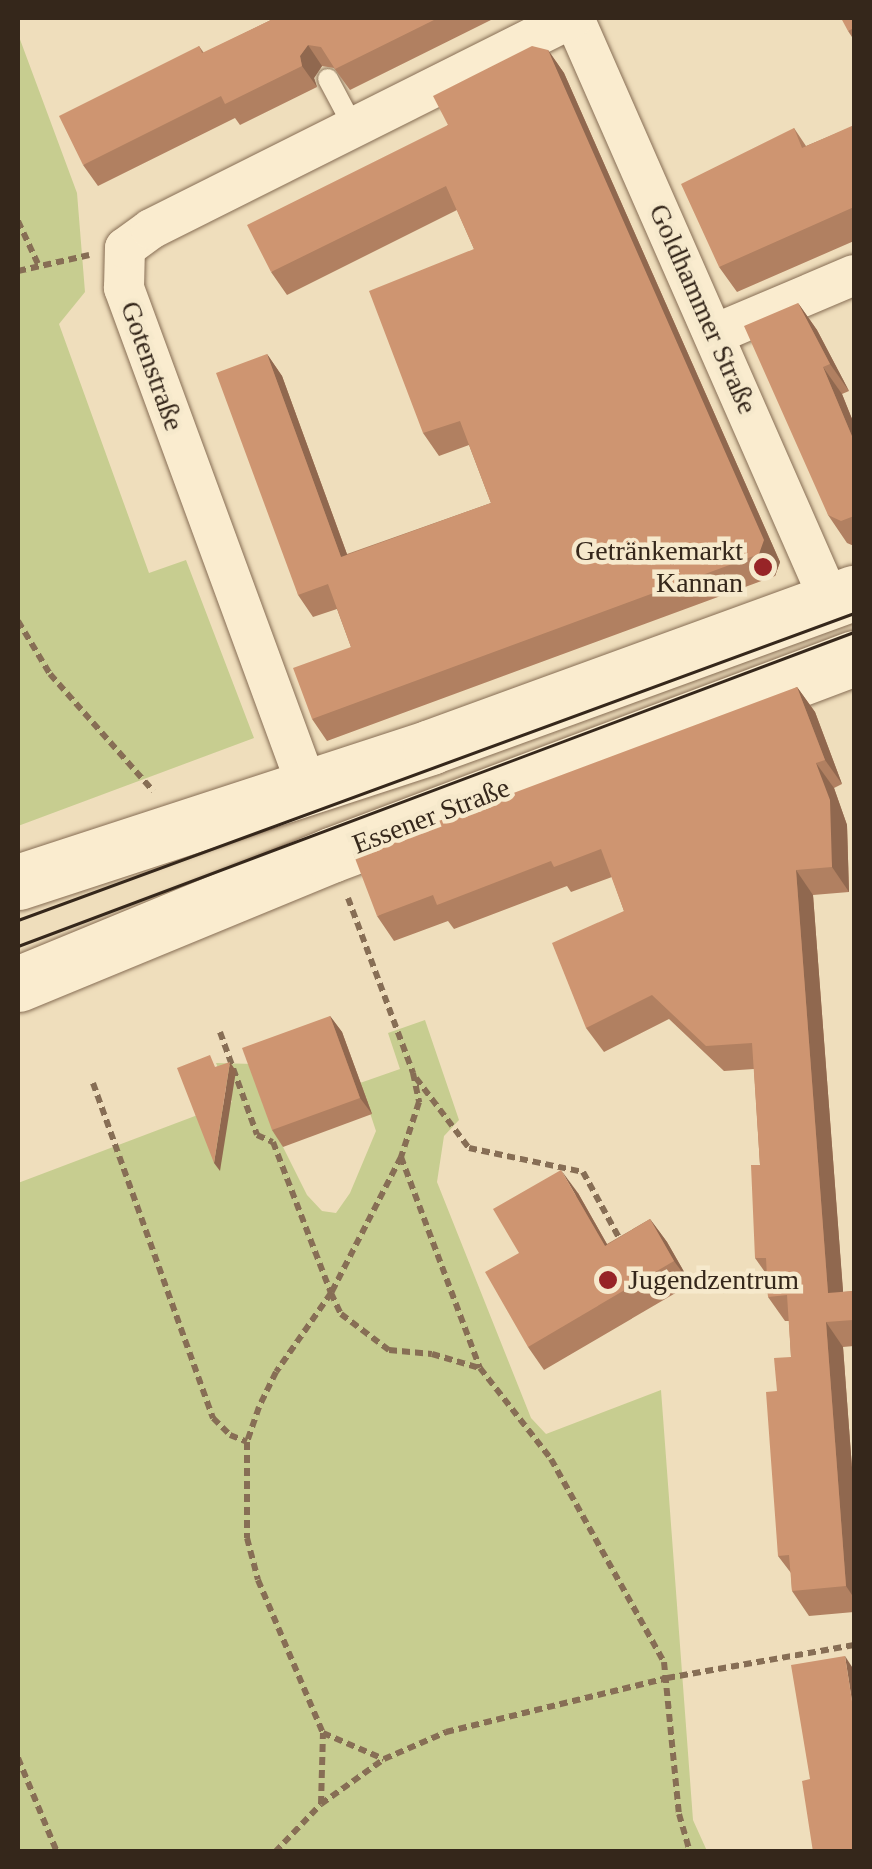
<!DOCTYPE html>
<meta charset="utf-8">
<style>
body{margin:0}
#map{position:relative;width:872px;height:1869px;overflow:hidden;background:#efdebc;font-family:Georgia,serif}
div>[style]{position:absolute}
.green>*{inset:0;background:#c7cd90}
.path>*{height:6px;margin-top:-3px;transform-origin:0;background:repeating-linear-gradient(90deg,#876e55 0 8px,transparent 0 13px)}
.roads{filter:drop-shadow(0 0 2px #876e55) drop-shadow(0 0 2px #876e55)}
.lane>*{height:20px;margin:-10px;padding:0 10px;transform-origin:10px;border-radius:10px;background:#faeccf}
.street>*{height:40px;margin:-20px;padding:0 20px;transform-origin:20px;border-radius:20px;background:#faeccf}
.secondary>*{height:55px;margin:-27.5px;padding:0 27.5px;transform-origin:27.5px;border-radius:27.5px;background:#faeccf}
.tram>*{height:2.5px;margin:-1.25px;padding:0 1.25px;transform-origin:1.25px;border-radius:1.25px;background:#35271b}
.wall>*{inset:0;background:#b18061}
.shaded-wall>*{inset:0;background:#90684f}
.building>*{inset:0;background:#ce9571}
.dots>*{width:28px;height:28px;translate:-50% -50%;box-sizing:border-box;border:5px solid #f6e9cc;border-radius:50%}
span{translate:-50% -50%;white-space:nowrap;text-align:center;line-height:1.15;-webkit-text-stroke:9px #f6e9cc;paint-order:stroke}
.street-label{font-size:28px;color:#35271b}
.poi-label{font-size:28px;color:#35271b}
.right{translate:-100% -50%;text-align:right}
.left{translate:0 -50%;text-align:left}
.frame{position:absolute;inset:0;border:20px solid #35271b;pointer-events:none}
</style>
<div id="map">
<div class="green">
<div style="clip-path:polygon(18px 34px,77px 193px,85px 292px,59px 324px,149px 573px,186px 560px,254px 738px,18px 826px)"></div>
<div style="clip-path:polygon(425px 1020px,459px 1120px,444px 1136px,437px 1182px,531px 1418px,546px 1434px,661px 1390px,693px 1820px,707px 1851px,18px 1852px,18px 1183px,232px 1102px,216px 1063px,254px 1064px,283px 1147px,307px 1195px,322px 1211px,336px 1213px,350px 1193px,376px 1131px,360px 1083px,400px 1069px,388px 1033px)"></div>
</div>
<div class="path">
<div style="left:18px;top:221px;width:47px;rotate:65.1deg"></div>
<div style="left:18px;top:271px;width:73px;rotate:-12.7deg"></div>
<div style="left:18px;top:621px;width:62px;rotate:58.9deg"></div>
<div style="left:50px;top:674px;width:156px;rotate:48.6deg"></div>
<div style="left:348px;top:898px;width:187px;rotate:69.6deg"></div>
<div style="left:413px;top:1073px;width:30px;rotate:78deg"></div>
<div style="left:419px;top:1102px;width:58px;rotate:108.1deg"></div>
<div style="left:401px;top:1157px;width:153px;rotate:117.2deg"></div>
<div style="left:331px;top:1293px;width:23px;rotate:65deg"></div>
<div style="left:341px;top:1314px;width:60px;rotate:36.9deg"></div>
<div style="left:389px;top:1350px;width:43px;rotate:5.3deg"></div>
<div style="left:432px;top:1354px;width:50px;rotate:16.3deg"></div>
<div style="left:220px;top:1032px;width:109px;rotate:70.2deg"></div>
<div style="left:257px;top:1135px;width:17px;rotate:24deg"></div>
<div style="left:273px;top:1142px;width:162px;rotate:69deg"></div>
<div style="left:331px;top:1293px;width:96px;rotate:124.8deg"></div>
<div style="left:276px;top:1372px;width:39px;rotate:116deg"></div>
<div style="left:259px;top:1407px;width:37px;rotate:109deg"></div>
<div style="left:247px;top:1442px;width:96px;rotate:90deg"></div>
<div style="left:247px;top:1538px;width:43px;rotate:75.3deg"></div>
<div style="left:258px;top:1580px;width:166px;rotate:67deg"></div>
<div style="left:323px;top:1733px;width:66px;rotate:23.1deg"></div>
<div style="left:416px;top:1078px;width:88px;rotate:52.9deg"></div>
<div style="left:469px;top:1148px;width:116px;rotate:11.9deg"></div>
<div style="left:583px;top:1172px;width:83px;rotate:61.3deg"></div>
<div style="left:93px;top:1083px;width:356px;rotate:70.3deg"></div>
<div style="left:213px;top:1418px;width:24px;rotate:45deg"></div>
<div style="left:230px;top:1435px;width:18px;rotate:22deg"></div>
<div style="left:401px;top:1157px;width:225px;rotate:69.5deg"></div>
<div style="left:480px;top:1368px;width:115px;rotate:52deg"></div>
<div style="left:551px;top:1459px;width:232px;rotate:60.9deg"></div>
<div style="left:664px;top:1662px;width:153px;rotate:84.4deg"></div>
<div style="left:679px;top:1814px;width:40px;rotate:74deg"></div>
<div style="left:18px;top:1758px;width:102px;rotate:67.5deg"></div>
<div style="left:321px;top:1804px;width:71px;rotate:-88.4deg"></div>
<div style="left:275px;top:1852px;width:66px;rotate:-46.2deg"></div>
<div style="left:321px;top:1804px;width:77px;rotate:-35.5deg"></div>
<div style="left:384px;top:1759px;width:68px;rotate:-23.5deg"></div>
<div style="left:446px;top:1732px;width:228px;rotate:-13.7deg"></div>
<div style="left:667px;top:1678px;width:190px;rotate:-10deg"></div>
</div>
<div class="roads">
<div class="lane">
<div style="left:328px;top:79px;width:55px;rotate:62deg"></div>
</div>
<div class="street">
<div style="left:574px;top:18px;width:637px;rotate:66.29deg"></div>
<div style="left:715px;top:334px;width:151px;rotate:-23deg"></div>
<div style="left:307px;top:786px;width:531px;rotate:-110.18deg"></div>
<div style="left:124px;top:288px;width:40px;rotate:-88.6deg"></div>
<div style="left:125px;top:248px;width:32px;rotate:-36deg"></div>
<div style="left:151px;top:229px;width:472px;rotate:-26.6deg"></div>
</div>
<div class="secondary">
<div style="left:18px;top:882px;width:434px;rotate:-18.1deg"></div>
<div style="left:430px;top:747px;width:451px;rotate:-20deg"></div>
<div style="left:18px;top:984px;width:339px;rotate:-22.4deg"></div>
<div style="left:331px;top:855px;width:559px;rotate:-20.64deg"></div>
</div>
</div>
<div class="tram">
<div style="left:18px;top:920px;width:891px;rotate:-20.16deg"></div>
<div style="left:18px;top:946px;width:893px;rotate:-20.59deg"></div>
</div>
<div class="wall">
<div style="clip-path:polygon(275px 18px,495px 18px,350px 90px,334px 68px,322px 66px,314px 78px,317px 87px,240px 125px,235px 118px,98px 186px,83px 165px,199px 46px,204px 53px)"></div>
<div style="clip-path:polygon(854px 18px,854px 40px,848px 31px)"></div>
<div style="clip-path:polygon(548px 50px,564px 73px,780px 562px,775px 576px,327px 741px,312px 719px,351px 647px,337px 609px,313px 617px,298px 595px,267px 354px,282px 376px,347px 554px,491px 503px,469px 445px,439px 456px,423px 433px,474px 249px,457px 210px,287px 295px,271px 272px,448px 125px)"></div>
<div style="clip-path:polygon(854px 126px,854px 241px,737px 292px,719px 267px,794px 128px,806px 146px)"></div>
<div style="clip-path:polygon(798px 303px,817px 330px,849px 391px,842px 394px,854px 424px,854px 546px,847px 543px,828px 515px)"></div>
<div style="clip-path:polygon(797px 687px,815px 712px,842px 784px,834px 788px,847px 825px,849px 892px,813px 895px,843px 1292px,854px 1291px,854px 1346px,843px 1347px,854px 1495px,854px 1612px,809px 1616px,792px 1591px,791px 1573px,778px 1556px,777px 1391px,791px 1357px,789px 1321px,785px 1321px,768px 1297px,767px 1275px,755px 1258px,760px 1165px,754px 1069px,724px 1071px,669px 1019px,604px 1052px,586px 1028px,624px 911px,612px 877px,571px 892px,567px 886px,454px 929px,448px 921px,394px 941px,377px 916px)"></div>
<div style="clip-path:polygon(330px 1016px,342px 1032px,372px 1114px,283px 1147px,272px 1130px)"></div>
<div style="clip-path:polygon(578px 1193px,607px 1244px,650px 1219px,667px 1242px,691px 1284px,544px 1370px,528px 1347px,519px 1253px)"></div>
</div>
<div class="shaded-wall">
<div style="clip-path:polygon(308px 45px,322px 66px,314px 78px,317px 87px,302px 66px,300px 56px)"></div>
<div style="clip-path:polygon(548px 50px,564px 73px,780px 562px,775px 576px,759px 554px)"></div>
<div style="clip-path:polygon(798px 303px,817px 330px,849px 391px,830px 364px)"></div>
<div style="clip-path:polygon(267px 354px,282px 376px,356px 579px,341px 557px)"></div>
<div style="clip-path:polygon(823px 367px,842px 394px,854px 424px,854px 441px)"></div>
<div style="clip-path:polygon(797px 687px,815px 712px,842px 784px,825px 760px)"></div>
<div style="clip-path:polygon(816px 763px,834px 788px,847px 825px,849px 892px,832px 867px)"></div>
<div style="clip-path:polygon(796px 870px,813px 895px,845px 1317px,828px 1293px)"></div>
<div style="clip-path:polygon(330px 1016px,342px 1032px,372px 1114px,360px 1098px)"></div>
<div style="clip-path:polygon(230px 1062px,236px 1071px,220px 1171px,214px 1163px)"></div>
<div style="clip-path:polygon(561px 1170px,578px 1193px,621px 1269px,605px 1246px)"></div>
<div style="clip-path:polygon(650px 1219px,667px 1242px,691px 1284px,674px 1261px)"></div>
<div style="clip-path:polygon(826px 1322px,843px 1347px,854px 1495px,854px 1598px,846px 1586px)"></div>
<div style="clip-path:polygon(845px 1656px,854px 1670px,854px 1714px)"></div>
</div>
<div class="building">
<div style="clip-path:polygon(275px 18px,438px 18px,335px 69px,321px 47px,308px 45px,300px 56px,302px 66px,225px 104px,221px 96px,83px 165px,59px 116px,199px 46px,202px 53px)"></div>
<div style="clip-path:polygon(841px 18px,854px 18px,854px 28px,848px 31px)"></div>
<div style="clip-path:polygon(532px 46px,548px 50px,764px 540px,759px 554px,312px 719px,293px 668px,351px 647px,328px 584px,298px 595px,216px 373px,267px 354px,341px 557px,491px 503px,460px 421px,423px 433px,369px 291px,474px 249px,446px 186px,271px 272px,247px 225px,448px 125px,433px 96px)"></div>
<div style="clip-path:polygon(854px 125px,854px 207px,719px 267px,681px 184px,794px 128px,802px 148px)"></div>
<div style="clip-path:polygon(798px 303px,830px 364px,823px 367px,854px 441px,854px 516px,841px 521px,828px 515px,744px 326px)"></div>
<div style="clip-path:polygon(797px 687px,825px 760px,816px 763px,830px 800px,832px 867px,796px 870px,828px 1293px,854px 1291px,854px 1320px,826px 1322px,846px 1586px,792px 1591px,789px 1555px,778px 1556px,766px 1392px,777px 1391px,774px 1358px,791px 1357px,787px 1295px,768px 1297px,766px 1258px,755px 1258px,751px 1165px,760px 1165px,752px 1043px,706px 1046px,652px 995px,586px 1028px,552px 943px,624px 911px,601px 849px,554px 867px,551px 861px,437px 905px,433px 895px,377px 916px,353px 853px)"></div>
<div style="clip-path:polygon(330px 1016px,360px 1098px,272px 1130px,242px 1048px)"></div>
<div style="clip-path:polygon(210px 1055px,215px 1067px,230px 1062px,214px 1163px,177px 1068px)"></div>
<div style="clip-path:polygon(561px 1170px,605px 1246px,650px 1219px,674px 1261px,528px 1347px,485px 1272px,519px 1253px,493px 1209px)"></div>
<div style="clip-path:polygon(845px 1656px,854px 1714px,854px 1852px,813px 1852px,802px 1781px,810px 1779px,791px 1665px)"></div>
</div>
<div class="dots">
<div style="left:763px;top:567px;background:#972427"></div>
<div style="left:608px;top:1280px;background:#972427"></div>
</div>
<div class="street-label">
<span style="left:703px;top:309px;rotate:66deg">Goldhammer Straße</span>
<span style="left:152px;top:366px;rotate:70deg">Gotenstraße</span>
<span style="left:431px;top:816px;rotate:-21deg">Essener Straße</span>
</div>
<div class="poi-label">
<span class="right" style="left:743px;top:567px">Getränkemarkt<br>Kannan</span>
<span class="left" style="left:628px;top:1280px">Jugendzentrum</span>
</div>
<div class="frame"></div>
</div>
